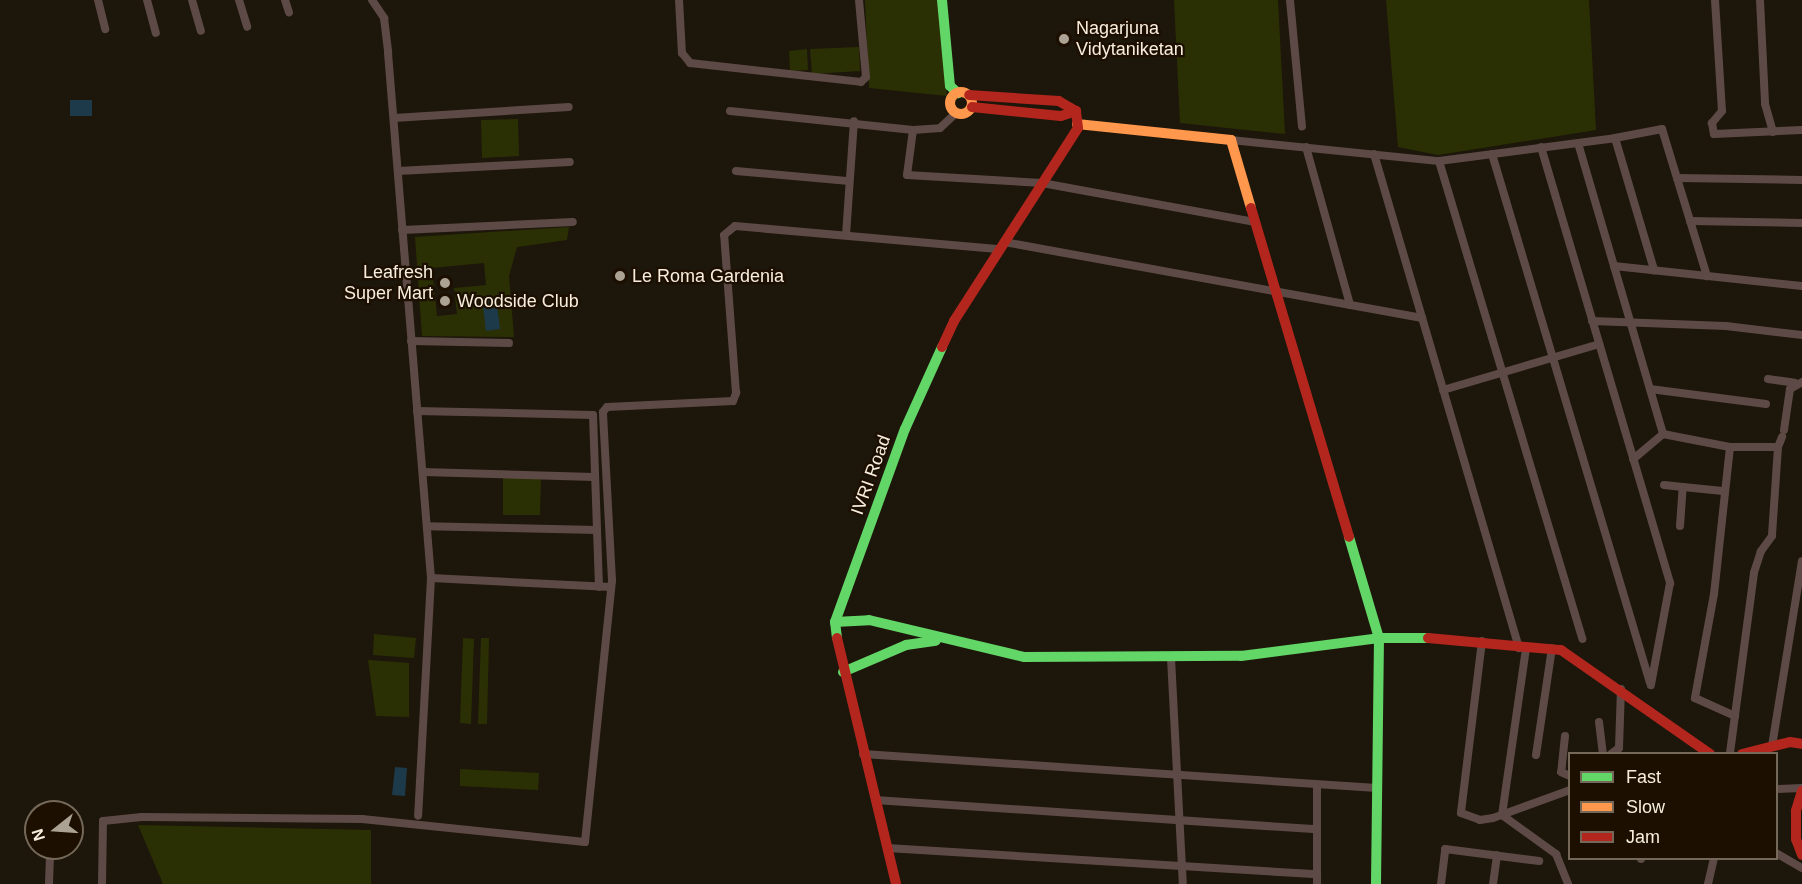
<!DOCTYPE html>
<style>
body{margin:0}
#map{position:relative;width:1802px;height:884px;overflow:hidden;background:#1d160a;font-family:Arial,sans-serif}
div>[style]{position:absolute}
.green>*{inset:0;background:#2b3004}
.water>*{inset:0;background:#1d3a4a}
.street>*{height:8px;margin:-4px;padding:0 4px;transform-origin:4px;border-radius:4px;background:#5d4a46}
.fast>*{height:10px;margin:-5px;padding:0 5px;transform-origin:5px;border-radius:5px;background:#63d668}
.slow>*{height:10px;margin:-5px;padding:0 5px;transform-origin:5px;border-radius:5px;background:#ff974d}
.slow>.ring{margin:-5px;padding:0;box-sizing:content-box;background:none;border:10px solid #ff974d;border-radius:50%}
.jam>*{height:10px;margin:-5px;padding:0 5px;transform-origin:5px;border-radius:5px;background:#b3261e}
.dots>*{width:16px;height:16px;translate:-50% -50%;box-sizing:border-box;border:3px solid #1c0f00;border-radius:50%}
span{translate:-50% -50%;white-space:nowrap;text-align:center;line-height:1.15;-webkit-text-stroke:4.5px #1c0f00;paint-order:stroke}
.poi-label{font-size:18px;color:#f7eedf}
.left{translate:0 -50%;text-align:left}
.right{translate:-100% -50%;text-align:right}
.street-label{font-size:18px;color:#f7eedf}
.legend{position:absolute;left:1568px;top:752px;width:210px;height:108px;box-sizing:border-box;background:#1c0f00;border:2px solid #746859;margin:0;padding:8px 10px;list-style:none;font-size:18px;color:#f7eedf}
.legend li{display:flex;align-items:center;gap:12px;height:30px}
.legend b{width:30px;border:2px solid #746859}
.north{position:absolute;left:24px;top:800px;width:60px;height:60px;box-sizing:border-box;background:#1c0f00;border:2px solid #746859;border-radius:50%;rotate:253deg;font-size:16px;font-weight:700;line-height:24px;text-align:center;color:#f7eedf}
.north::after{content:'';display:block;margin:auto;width:21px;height:27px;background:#aba294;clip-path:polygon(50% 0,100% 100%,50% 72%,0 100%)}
</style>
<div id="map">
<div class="green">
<div style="clip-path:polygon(865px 0,938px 0,947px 96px,869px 88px)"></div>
<div style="clip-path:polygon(1174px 0,1278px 0,1285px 134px,1180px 123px)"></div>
<div style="clip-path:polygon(1386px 0,1589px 0,1596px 130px,1438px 155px,1398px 147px)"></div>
<div style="clip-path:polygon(859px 47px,860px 71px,812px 74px,810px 49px)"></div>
<div style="clip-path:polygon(807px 49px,808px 70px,790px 71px,789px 51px)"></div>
<div style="clip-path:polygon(518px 119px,519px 156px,482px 158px,481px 120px)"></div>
<div style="clip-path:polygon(evenodd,569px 227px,567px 240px,517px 247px,509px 276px,514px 337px,422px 336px,415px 237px,569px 227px,484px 263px,486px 285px,454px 288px,457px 314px,437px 316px,432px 268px,484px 263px)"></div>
<div style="clip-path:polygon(503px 477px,541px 478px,540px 515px,503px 515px)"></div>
<div style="clip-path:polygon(374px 634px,416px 638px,414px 658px,373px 655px)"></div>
<div style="clip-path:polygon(463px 638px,474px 639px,471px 724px,460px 723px)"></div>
<div style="clip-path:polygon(481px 638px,489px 638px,487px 724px,478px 724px)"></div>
<div style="clip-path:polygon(368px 660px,409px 663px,409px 717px,376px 716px)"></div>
<div style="clip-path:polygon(460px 769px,539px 773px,538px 790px,460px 786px)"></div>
<div style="clip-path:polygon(138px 825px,371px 830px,371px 884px,163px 884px)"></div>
</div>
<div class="water">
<div style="clip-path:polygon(70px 100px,92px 100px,92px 116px,70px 116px)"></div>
<div style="clip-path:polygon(496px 296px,500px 329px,486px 331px,482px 298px)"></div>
<div style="clip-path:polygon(395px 767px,407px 768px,405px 796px,392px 795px)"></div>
</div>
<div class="street">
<div style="left:98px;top:0;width:30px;rotate:76deg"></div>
<div style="left:147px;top:0;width:34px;rotate:75deg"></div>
<div style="left:192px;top:0;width:32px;rotate:74deg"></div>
<div style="left:239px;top:0;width:28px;rotate:73deg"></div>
<div style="left:285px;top:0;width:13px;rotate:72deg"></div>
<div style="left:372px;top:0;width:22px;rotate:56deg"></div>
<div style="left:384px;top:18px;width:35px;rotate:83deg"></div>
<div style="left:388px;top:53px;width:527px;rotate:85.32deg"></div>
<div style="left:431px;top:578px;width:238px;rotate:93.1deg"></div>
<div style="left:679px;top:0;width:53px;rotate:86.8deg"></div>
<div style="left:682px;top:53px;width:13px;rotate:51deg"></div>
<div style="left:690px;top:63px;width:172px;rotate:6.3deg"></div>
<div style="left:861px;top:82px;width:7px;rotate:-45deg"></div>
<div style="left:866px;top:77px;width:77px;rotate:-95.2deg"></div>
<div style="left:1290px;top:0;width:127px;rotate:84.6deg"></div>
<div style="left:1715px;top:0;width:111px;rotate:86.4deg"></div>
<div style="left:1722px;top:111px;width:16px;rotate:130deg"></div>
<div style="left:1712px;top:123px;width:11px;rotate:80deg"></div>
<div style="left:1714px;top:134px;width:88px;rotate:-2.6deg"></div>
<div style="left:1760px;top:0;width:104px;rotate:87.2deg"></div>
<div style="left:1765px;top:104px;width:29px;rotate:74deg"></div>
<div style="left:730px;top:111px;width:184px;rotate:5.9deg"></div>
<div style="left:913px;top:130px;width:27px;rotate:-4deg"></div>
<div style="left:940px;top:128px;width:22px;rotate:-43deg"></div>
<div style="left:394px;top:118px;width:175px;rotate:-3.6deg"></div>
<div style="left:913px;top:130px;width:45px;rotate:97.6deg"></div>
<div style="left:907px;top:175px;width:135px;rotate:3.4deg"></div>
<div style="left:1042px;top:183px;width:217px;rotate:10.4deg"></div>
<div style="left:1615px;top:138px;width:48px;rotate:-10.8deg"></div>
<div style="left:1662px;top:129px;width:154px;rotate:73deg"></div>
<div style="left:1231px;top:140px;width:209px;rotate:5.8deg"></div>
<div style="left:1439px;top:161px;width:177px;rotate:-7.4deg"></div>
<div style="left:1615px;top:138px;width:138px;rotate:73.5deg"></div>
<div style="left:1578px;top:143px;width:303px;rotate:73.7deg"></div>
<div style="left:1663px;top:434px;width:39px;rotate:140deg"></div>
<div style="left:1306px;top:147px;width:164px;rotate:74.4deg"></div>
<div style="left:1541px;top:147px;width:455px;rotate:73.5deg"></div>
<div style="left:1670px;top:583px;width:104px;rotate:100.6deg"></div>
<div style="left:1374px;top:154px;width:515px;rotate:73.64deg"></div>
<div style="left:1492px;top:154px;width:552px;rotate:73.37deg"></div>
<div style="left:1439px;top:161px;width:499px;rotate:73.3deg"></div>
<div style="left:398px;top:171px;width:172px;rotate:-3deg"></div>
<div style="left:736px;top:171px;width:111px;rotate:5.1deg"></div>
<div style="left:1677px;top:178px;width:125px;rotate:0.9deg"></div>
<div style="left:1690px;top:221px;width:112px;rotate:1deg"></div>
<div style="left:402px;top:230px;width:171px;rotate:-2.7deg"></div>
<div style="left:846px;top:235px;width:114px;rotate:-86deg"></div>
<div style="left:1004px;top:242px;width:425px;rotate:10.3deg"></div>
<div style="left:1614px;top:266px;width:189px;rotate:6.1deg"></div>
<div style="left:1592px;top:321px;width:134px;rotate:2.1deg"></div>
<div style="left:1726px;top:326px;width:77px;rotate:6.8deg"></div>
<div style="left:411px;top:341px;width:98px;rotate:1.2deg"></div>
<div style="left:1768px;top:379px;width:27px;rotate:8deg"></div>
<div style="left:1650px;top:389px;width:117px;rotate:7.4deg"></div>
<div style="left:1443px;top:390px;width:163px;rotate:-16.4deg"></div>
<div style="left:417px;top:411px;width:176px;rotate:1.3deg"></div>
<div style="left:593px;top:415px;width:115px;rotate:88deg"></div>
<div style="left:597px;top:530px;width:170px;rotate:-178.7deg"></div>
<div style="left:1784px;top:430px;width:41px;rotate:-81.7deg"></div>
<div style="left:1790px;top:389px;width:14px;rotate:-30deg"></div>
<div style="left:1663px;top:434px;width:68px;rotate:11deg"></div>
<div style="left:1730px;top:447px;width:48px"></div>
<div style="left:1778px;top:447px;width:89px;rotate:93.9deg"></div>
<div style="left:1772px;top:536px;width:19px;rotate:126deg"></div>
<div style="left:1761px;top:551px;width:23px;rotate:108deg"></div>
<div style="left:1754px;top:573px;width:183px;rotate:97.6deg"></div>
<div style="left:1730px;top:447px;width:148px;rotate:96.2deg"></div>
<div style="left:1714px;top:594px;width:106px;rotate:100.4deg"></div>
<div style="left:1695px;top:698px;width:44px;rotate:24.2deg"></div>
<div style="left:1778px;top:447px;width:11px;rotate:-68deg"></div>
<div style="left:423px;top:472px;width:171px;rotate:1.7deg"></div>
<div style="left:1664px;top:485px;width:19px;rotate:6deg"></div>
<div style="left:1680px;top:526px;width:39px;rotate:-86deg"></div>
<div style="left:1683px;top:487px;width:40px;rotate:5.7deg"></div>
<div style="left:597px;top:530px;width:57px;rotate:88deg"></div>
<div style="left:431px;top:578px;width:180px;rotate:2.9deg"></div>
<div style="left:1482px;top:641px;width:173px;rotate:97deg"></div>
<div style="left:1461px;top:813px;width:20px;rotate:20deg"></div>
<div style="left:1480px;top:820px;width:13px;rotate:-9deg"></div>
<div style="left:1493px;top:818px;width:82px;rotate:-20deg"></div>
<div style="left:1171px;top:658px;width:226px;rotate:87deg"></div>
<div style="left:1599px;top:722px;width:32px;rotate:83deg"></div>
<div style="left:1565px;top:736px;width:36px;rotate:96deg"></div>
<div style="left:1561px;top:772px;width:10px;rotate:24deg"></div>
<div style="left:1772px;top:746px;width:187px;rotate:-80.8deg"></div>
<div style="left:863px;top:754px;width:515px;rotate:3.78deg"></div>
<div style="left:1611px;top:754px;width:10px;rotate:-37deg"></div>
<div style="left:1619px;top:748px;width:59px;rotate:-88.1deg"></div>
<div style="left:1536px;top:755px;width:108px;rotate:-81.5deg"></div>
<div style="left:1776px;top:789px;width:26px;rotate:-2deg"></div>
<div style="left:875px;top:800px;width:443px;rotate:3.8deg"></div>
<div style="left:1502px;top:815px;width:168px;rotate:-81.8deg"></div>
<div style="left:1502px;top:815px;width:67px;rotate:35.8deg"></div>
<div style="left:1556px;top:854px;width:32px;rotate:68deg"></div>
<div style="left:887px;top:848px;width:431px;rotate:3.5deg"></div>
<div style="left:1776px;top:853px;width:30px;rotate:30deg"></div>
<div style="left:1641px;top:858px;width:1px;rotate:90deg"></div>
<div style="left:49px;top:884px;width:36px;rotate:-88deg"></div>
<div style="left:102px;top:884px;width:63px;rotate:-89.1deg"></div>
<div style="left:103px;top:821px;width:39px;rotate:-6deg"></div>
<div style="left:142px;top:817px;width:220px;rotate:0.5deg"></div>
<div style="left:362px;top:819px;width:224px;rotate:5.9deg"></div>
<div style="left:585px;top:842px;width:263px;rotate:-84.1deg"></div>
<div style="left:612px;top:580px;width:168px;rotate:-93.1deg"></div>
<div style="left:603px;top:412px;width:6px;rotate:-51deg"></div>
<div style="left:607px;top:407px;width:126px;rotate:-2.7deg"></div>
<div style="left:733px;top:401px;width:9px;rotate:-69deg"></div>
<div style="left:736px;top:393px;width:158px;rotate:-94.3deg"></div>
<div style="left:724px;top:235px;width:14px;rotate:-39deg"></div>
<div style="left:735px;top:226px;width:266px;rotate:5deg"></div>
<div style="left:1317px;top:884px;width:97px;rotate:-90deg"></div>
<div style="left:1441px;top:884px;width:35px;rotate:-83deg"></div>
<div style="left:1445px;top:849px;width:95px;rotate:7.3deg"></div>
<div style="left:1493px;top:884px;width:29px;rotate:-82deg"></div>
<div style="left:1708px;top:884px;width:27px;rotate:-77deg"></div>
</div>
<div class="fast">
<div style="left:942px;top:0;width:86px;rotate:84.7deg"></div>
<div style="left:950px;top:86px;width:11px;rotate:41deg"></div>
<div style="left:1349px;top:537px;width:105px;rotate:73.5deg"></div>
<div style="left:1379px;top:638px;width:246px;rotate:90.7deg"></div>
<div style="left:835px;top:622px;width:34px;rotate:-3deg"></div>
<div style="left:869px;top:620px;width:159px;rotate:13.4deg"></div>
<div style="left:1024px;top:657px;width:217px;rotate:-0.3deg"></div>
<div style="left:1241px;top:656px;width:139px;rotate:-7.4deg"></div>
<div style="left:1379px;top:638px;width:49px"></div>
<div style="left:837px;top:638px;width:16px;rotate:-97deg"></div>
<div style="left:835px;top:622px;width:205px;rotate:-70.1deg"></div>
<div style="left:905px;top:429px;width:90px;rotate:-65.7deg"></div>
<div style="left:843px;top:672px;width:69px;rotate:-23.2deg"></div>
<div style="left:906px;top:645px;width:30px;rotate:-8deg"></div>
</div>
<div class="slow">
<div class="ring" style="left:950px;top:92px;width:12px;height:12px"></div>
<div style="left:1077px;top:124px;width:155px;rotate:5.9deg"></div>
<div style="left:1231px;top:140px;width:71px;rotate:73.6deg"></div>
</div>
<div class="jam">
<div style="left:972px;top:107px;width:89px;rotate:5.8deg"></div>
<div style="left:1061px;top:116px;width:16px;rotate:-18deg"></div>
<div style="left:1251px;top:208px;width:343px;rotate:73.4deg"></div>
<div style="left:942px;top:347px;width:29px;rotate:-65deg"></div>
<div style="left:954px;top:321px;width:229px;rotate:-57.3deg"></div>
<div style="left:1078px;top:128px;width:17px;rotate:-97deg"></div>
<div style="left:1076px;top:111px;width:20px;rotate:-150deg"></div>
<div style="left:1059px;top:101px;width:90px;rotate:-176.2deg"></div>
<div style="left:837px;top:638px;width:253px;rotate:76.5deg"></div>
<div style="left:1428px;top:638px;width:134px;rotate:5.2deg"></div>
<div style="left:1561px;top:650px;width:182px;rotate:34.9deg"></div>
<div style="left:1742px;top:754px;width:49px;rotate:-14deg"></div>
<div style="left:1790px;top:742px;width:12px;rotate:9deg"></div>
<div style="left:1802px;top:791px;width:21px;rotate:107deg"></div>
<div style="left:1796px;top:811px;width:28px;rotate:90deg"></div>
<div style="left:1796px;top:839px;width:17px;rotate:69deg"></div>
</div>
<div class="dots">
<div style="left:1064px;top:39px;background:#aba294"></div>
<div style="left:620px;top:276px;background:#aba294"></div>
<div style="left:445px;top:283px;background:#aba294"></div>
<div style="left:445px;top:301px;background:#aba294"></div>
</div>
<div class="poi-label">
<span class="left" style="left:1076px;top:39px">Nagarjuna<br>Vidytaniketan</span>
<span class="right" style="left:433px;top:283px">Leafresh<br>Super Mart</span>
<span class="left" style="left:632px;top:276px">Le Roma Gardenia</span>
<span class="left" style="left:457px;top:301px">Woodside Club</span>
</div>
<div class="street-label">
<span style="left:871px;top:475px;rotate:-70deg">IVRI Road</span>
</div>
<ul class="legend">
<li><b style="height:8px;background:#63d668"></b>Fast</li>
<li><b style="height:8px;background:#ff974d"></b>Slow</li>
<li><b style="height:8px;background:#b3261e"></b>Jam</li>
</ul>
<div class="north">N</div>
</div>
